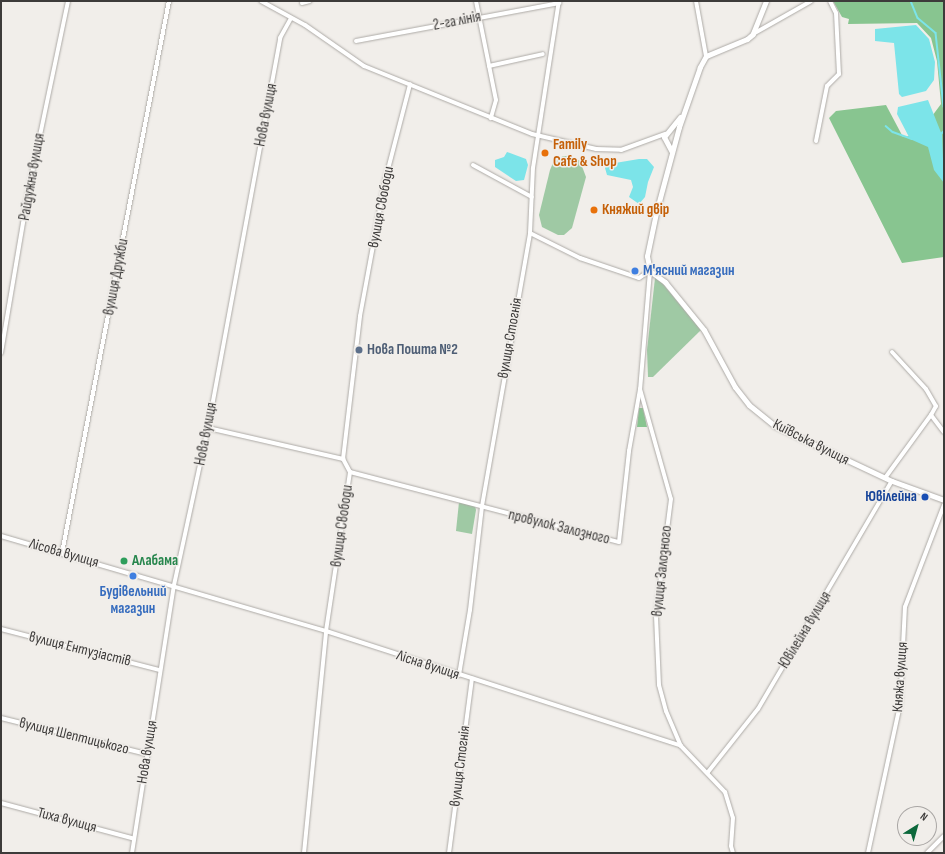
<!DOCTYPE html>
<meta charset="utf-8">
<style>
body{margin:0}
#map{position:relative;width:945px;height:854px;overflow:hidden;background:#f1eeea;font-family:"Sofia Sans Condensed",sans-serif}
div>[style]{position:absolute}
.green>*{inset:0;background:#9fc9a4}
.forest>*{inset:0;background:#88c590}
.water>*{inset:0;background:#7ce4e9}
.stream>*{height:1.5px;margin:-0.75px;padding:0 0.75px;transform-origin:0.75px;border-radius:0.75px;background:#7ce4e9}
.roads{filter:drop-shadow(0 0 1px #adaaa6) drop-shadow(0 0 1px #adaaa6)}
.minor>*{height:4px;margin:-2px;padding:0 2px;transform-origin:2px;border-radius:2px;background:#fff}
.tertiary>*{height:5px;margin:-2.5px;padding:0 2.5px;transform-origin:2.5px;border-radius:2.5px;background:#fff}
.dots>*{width:11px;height:11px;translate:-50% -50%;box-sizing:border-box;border:2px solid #f1eeea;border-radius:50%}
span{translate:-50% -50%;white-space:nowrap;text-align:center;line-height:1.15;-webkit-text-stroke:3px #f1eeea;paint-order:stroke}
.street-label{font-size:15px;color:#3d3b3a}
.food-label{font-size:15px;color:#c56008;font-weight:700}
.left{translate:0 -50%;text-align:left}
.shop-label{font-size:15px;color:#366cbe;font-weight:700}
.service-label{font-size:15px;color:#4e5e75;font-weight:700}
.transit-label{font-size:15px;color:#164399;font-weight:700}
.right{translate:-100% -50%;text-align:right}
.leisure-label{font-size:15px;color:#27864d;font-weight:700}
.frame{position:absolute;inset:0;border:2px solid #3d3b3a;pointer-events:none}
.north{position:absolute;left:897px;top:806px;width:40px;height:40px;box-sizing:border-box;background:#f1eeea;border:1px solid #a9a6a4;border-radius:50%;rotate:37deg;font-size:11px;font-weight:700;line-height:16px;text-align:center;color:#3d3b3a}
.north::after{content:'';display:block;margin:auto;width:14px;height:18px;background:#0c683b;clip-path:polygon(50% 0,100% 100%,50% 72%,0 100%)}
</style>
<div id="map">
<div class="green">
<div style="clip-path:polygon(563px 156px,571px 156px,580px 161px,586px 177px,572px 228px,564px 235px,558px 235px,542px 227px,539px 215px,550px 170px,553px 163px)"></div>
<div style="clip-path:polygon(655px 278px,658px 278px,701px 330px,653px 377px,648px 377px,647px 350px)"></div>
<div style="clip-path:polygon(459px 502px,475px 506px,476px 510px,472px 534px,456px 531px)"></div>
</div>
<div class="forest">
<div style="clip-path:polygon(833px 1px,944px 1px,944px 257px,902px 263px,829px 118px,836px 111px,886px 105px,903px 137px,918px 135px,941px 104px,937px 61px,931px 38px,917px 23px,848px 24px,849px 19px,842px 17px)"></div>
<div style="clip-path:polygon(639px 408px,643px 408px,647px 427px,637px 427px)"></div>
</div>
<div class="water">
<div style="clip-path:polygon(916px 25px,929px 39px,935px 62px,934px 80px,926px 91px,902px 97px,899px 94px,894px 43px,875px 41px,875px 29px)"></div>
<div style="clip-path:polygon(928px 100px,942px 135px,944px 183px,934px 170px,928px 147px,910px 139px,897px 114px,898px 107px)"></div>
<div style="clip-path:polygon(507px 152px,526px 159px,528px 165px,524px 180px,516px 181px,495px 167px,495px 160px,504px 157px)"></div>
<div style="clip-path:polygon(639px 159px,647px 159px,654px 167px,648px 182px,645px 197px,639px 204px,629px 197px,633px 187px,631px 180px,607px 175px,605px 168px,609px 164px)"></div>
</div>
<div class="stream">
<div style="left:911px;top:1px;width:18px;rotate:68deg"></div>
<div style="left:918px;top:18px;width:23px;rotate:40deg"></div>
<div style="left:936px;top:33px;width:74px;rotate:83.8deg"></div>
<div style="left:886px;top:126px;width:9px;rotate:41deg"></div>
<div style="left:893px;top:132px;width:20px;rotate:20deg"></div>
<div style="left:941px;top:134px;width:4px;rotate:-45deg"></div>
</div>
<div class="roads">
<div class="minor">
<div style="left:261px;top:1px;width:50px;rotate:28.6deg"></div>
<div style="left:305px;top:25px;width:72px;rotate:34.8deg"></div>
<div style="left:364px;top:66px;width:181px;rotate:22deg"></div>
<div style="left:532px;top:134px;width:66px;rotate:13.2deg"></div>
<div style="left:596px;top:149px;width:25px;rotate:2deg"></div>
<div style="left:621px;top:150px;width:47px;rotate:-20deg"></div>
<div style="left:476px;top:1px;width:101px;rotate:78.6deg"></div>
<div style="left:496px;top:100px;width:19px;rotate:106deg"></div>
<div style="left:696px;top:1px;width:56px;rotate:79.7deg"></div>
<div style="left:302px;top:3px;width:8px;rotate:-14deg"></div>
<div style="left:753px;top:34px;width:67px;rotate:-29.6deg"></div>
<div style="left:356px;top:41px;width:207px;rotate:-10.6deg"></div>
<div style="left:489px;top:66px;width:55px;rotate:-12.5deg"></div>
<div style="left:816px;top:141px;width:56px;rotate:-78.7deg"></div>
<div style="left:827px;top:86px;width:17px;rotate:-45deg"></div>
<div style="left:839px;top:74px;width:61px;rotate:-92.8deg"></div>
<div style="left:836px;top:13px;width:13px;rotate:-117deg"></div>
<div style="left:473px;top:165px;width:67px;rotate:28.5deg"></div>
<div style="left:530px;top:233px;width:56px;rotate:26.6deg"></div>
<div style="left:580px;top:258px;width:62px;rotate:18.7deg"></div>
<div style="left:639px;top:278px;width:12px;rotate:-35deg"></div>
<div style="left:650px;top:271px;width:118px;rotate:94.8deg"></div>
<div style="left:640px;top:389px;width:114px;rotate:74.3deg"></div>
<div style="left:671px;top:499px;width:118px;rotate:97.3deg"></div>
<div style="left:656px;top:616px;width:69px;rotate:87.5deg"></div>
<div style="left:659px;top:685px;width:27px;rotate:75deg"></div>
<div style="left:666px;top:711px;width:38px;rotate:67deg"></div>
<div style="left:681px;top:746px;width:64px;rotate:46.3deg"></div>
<div style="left:725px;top:792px;width:27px;rotate:73deg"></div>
<div style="left:733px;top:818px;width:28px;rotate:94deg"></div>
<div style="left:731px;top:846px;width:7px;rotate:74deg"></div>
<div style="left:892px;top:352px;width:50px;rotate:47.4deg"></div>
<div style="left:926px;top:389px;width:20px;rotate:60deg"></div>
<div style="left:936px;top:406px;width:10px;rotate:119deg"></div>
<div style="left:931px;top:415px;width:21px;rotate:53deg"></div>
<div style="left:1px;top:353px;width:167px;rotate:-80.4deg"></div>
<div style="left:29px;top:188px;width:191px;rotate:-78.2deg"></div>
<div style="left:208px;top:428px;width:139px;rotate:12.9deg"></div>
<div style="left:350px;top:472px;width:278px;rotate:14.6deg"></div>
<div style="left:619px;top:542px;width:92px;rotate:-83.7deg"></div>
<div style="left:629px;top:451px;width:63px;rotate:-79.9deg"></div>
<div style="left:885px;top:478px;width:78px;rotate:-53.9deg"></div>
<div style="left:1px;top:536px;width:339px;rotate:16.3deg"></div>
<div style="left:326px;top:631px;width:373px;rotate:17.9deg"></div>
<div style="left:62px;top:553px;width:562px;rotate:-79.03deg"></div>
<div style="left:1px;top:629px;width:164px;rotate:14.5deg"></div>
<div style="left:459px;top:675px;width:66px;rotate:-80.4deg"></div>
<div style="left:470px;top:610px;width:105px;rotate:-83.4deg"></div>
<div style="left:482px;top:506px;width:277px;rotate:-80deg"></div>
<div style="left:530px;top:233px;width:65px;rotate:-87.4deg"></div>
<div style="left:533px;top:168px;width:169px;rotate:-81.2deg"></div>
<div style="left:1px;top:718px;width:150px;rotate:13.9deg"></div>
<div style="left:708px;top:772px;width:80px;rotate:-51.6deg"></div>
<div style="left:758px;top:709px;width:264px;rotate:-59.6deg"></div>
<div style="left:1px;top:803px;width:136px;rotate:15deg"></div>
<div style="left:132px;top:853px;width:271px;rotate:-81.1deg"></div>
<div style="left:174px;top:585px;width:161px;rotate:-77.8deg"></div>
<div style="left:208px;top:428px;width:397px;rotate:-79.5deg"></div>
<div style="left:280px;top:38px;width:23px;rotate:-61deg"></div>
<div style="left:304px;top:853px;width:223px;rotate:-84.3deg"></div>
<div style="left:326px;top:631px;width:161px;rotate:-81.4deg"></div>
<div style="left:350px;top:472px;width:15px;rotate:-118deg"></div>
<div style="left:343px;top:459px;width:144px;rotate:-83.2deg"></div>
<div style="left:360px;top:316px;width:137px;rotate:-79.5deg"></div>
<div style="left:385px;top:181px;width:100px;rotate:-75.5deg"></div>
<div style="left:449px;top:853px;width:176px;rotate:-82.5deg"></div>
<div style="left:868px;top:853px;width:151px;rotate:-77.8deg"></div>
<div style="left:900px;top:705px;width:98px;rotate:-87.1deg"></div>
<div style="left:905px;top:607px;width:109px;rotate:-69.1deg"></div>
<div style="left:927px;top:853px;width:24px;rotate:-45deg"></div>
</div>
<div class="tertiary">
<div style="left:766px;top:1px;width:35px;rotate:112deg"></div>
<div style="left:753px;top:34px;width:8px;rotate:140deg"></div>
<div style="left:747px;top:39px;width:44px;rotate:157.5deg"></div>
<div style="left:706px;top:56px;width:13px;rotate:119deg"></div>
<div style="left:700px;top:67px;width:64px;rotate:109.3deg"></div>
<div style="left:679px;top:127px;width:89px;rotate:105deg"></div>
<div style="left:656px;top:213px;width:44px;rotate:101.8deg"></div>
<div style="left:647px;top:256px;width:15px;rotate:79deg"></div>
<div style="left:650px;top:271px;width:19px;rotate:36deg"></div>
<div style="left:665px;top:282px;width:62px;rotate:50.9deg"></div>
<div style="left:704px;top:330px;width:65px;rotate:61.5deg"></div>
<div style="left:735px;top:387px;width:23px;rotate:52deg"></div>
<div style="left:749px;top:405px;width:33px;rotate:39deg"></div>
<div style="left:775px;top:426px;width:129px;rotate:25.2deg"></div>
<div style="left:892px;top:481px;width:55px;rotate:20.1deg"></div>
<div style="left:672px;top:152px;width:17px;rotate:-118deg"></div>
<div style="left:664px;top:137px;width:26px;rotate:-51deg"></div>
</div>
</div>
<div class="dots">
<div style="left:545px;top:153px;background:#e8710a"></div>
<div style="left:594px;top:210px;background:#e8710a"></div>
<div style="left:635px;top:271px;background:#3f7fe0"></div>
<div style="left:359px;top:350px;background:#5c6f8a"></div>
<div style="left:925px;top:497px;background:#1a4fb4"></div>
<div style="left:124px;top:561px;background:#2e9e5b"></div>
<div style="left:133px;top:576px;background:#3f7fe0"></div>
</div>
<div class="street-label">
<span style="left:457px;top:21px;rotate:-11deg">2-га лінія</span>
<span style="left:266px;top:115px;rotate:-79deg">Нова вулиця</span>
<span style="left:32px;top:177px;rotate:-80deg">Райдужна вулиця</span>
<span style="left:381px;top:207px;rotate:-79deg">вулиця Свободи</span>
<span style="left:116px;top:277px;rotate:-79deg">вулиця Дружби</span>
<span style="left:510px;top:338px;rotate:-80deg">вулиця Стогнія</span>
<span style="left:206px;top:434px;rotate:-79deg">Нова вулиця</span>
<span style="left:811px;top:442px;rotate:27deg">Київська вулиця</span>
<span style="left:342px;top:526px;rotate:-82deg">вулиця Свободи</span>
<span style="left:559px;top:527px;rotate:14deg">провулок Залозного</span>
<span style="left:64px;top:553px;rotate:16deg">Лісова вулиця</span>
<span style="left:662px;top:571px;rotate:-84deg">вулиця Залозного</span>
<span style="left:805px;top:630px;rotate:-59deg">Ювілейна вулиця</span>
<span style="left:80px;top:649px;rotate:14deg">вулиця Ентузіастів</span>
<span style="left:428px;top:665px;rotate:18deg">Лісна вулиця</span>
<span style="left:900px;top:677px;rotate:-86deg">Княжа вулиця</span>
<span style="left:74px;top:736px;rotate:14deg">вулиця Шептицького</span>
<span style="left:147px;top:752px;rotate:-81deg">Нова вулиця</span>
<span style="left:460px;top:766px;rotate:-83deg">вулиця Стогнія</span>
<span style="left:67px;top:820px;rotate:15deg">Тиха вулиця</span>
</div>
<div class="food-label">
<span class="left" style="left:553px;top:153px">Family<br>Cafe &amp; Shop</span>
<span class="left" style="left:602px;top:210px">Княжий двір</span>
</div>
<div class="shop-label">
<span class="left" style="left:643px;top:271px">М'ясний магазин</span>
<span style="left:133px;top:600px">Будівельний<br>магазин</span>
</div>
<div class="service-label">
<span class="left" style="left:367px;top:350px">Нова Пошта №2</span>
</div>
<div class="transit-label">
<span class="right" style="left:917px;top:497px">Ювілейна</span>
</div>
<div class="leisure-label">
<span class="left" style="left:132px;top:561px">Алабама</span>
</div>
<div class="frame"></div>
<div class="north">N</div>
</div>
